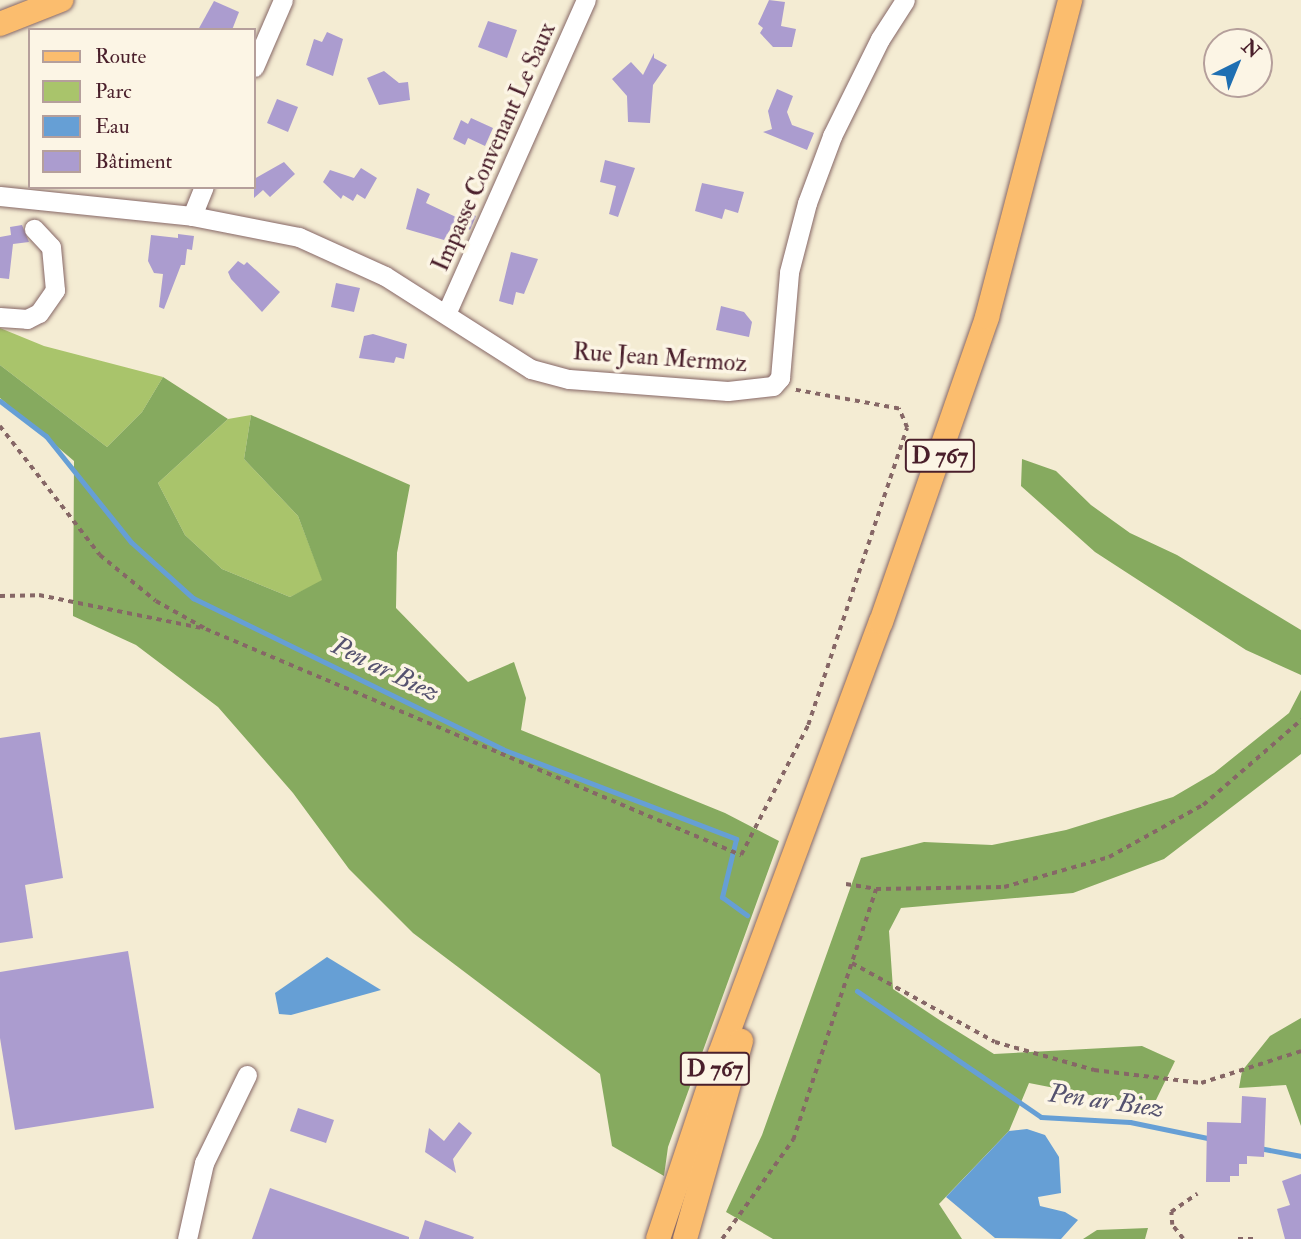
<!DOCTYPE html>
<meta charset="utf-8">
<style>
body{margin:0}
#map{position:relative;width:1301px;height:1239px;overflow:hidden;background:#f4ecd3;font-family:"IM FELL Double Pica",serif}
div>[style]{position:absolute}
.green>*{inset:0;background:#a9c46b}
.forest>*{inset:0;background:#86aa5f}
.water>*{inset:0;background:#669fd5}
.stream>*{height:5px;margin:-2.5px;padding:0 2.5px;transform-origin:2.5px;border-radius:2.5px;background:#669fd5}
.building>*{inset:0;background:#ab9ccf}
.path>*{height:3.5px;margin-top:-1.75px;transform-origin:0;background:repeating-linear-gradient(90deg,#866766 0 5px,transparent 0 10px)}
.roads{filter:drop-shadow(0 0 2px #866766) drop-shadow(0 0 2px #866766)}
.minor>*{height:19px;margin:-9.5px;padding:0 9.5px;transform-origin:9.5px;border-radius:9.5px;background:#fff}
.major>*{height:24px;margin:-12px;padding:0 12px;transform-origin:12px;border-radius:12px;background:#fbbd6e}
span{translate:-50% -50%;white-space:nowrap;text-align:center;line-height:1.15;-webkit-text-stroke:7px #fcf5e5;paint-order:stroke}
.shield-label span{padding:2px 5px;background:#fcf5e5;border:2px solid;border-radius:5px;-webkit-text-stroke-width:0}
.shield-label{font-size:23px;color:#4a1f2b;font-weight:700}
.street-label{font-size:24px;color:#4a1f2b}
.water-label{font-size:26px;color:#55526f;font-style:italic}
.legend{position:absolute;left:28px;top:28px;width:228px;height:161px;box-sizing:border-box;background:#fcf5e5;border:2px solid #b59f9b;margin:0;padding:9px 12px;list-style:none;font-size:21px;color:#4a1f2b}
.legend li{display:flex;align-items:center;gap:14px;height:35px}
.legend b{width:35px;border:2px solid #b59f9b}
.north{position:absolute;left:1203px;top:28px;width:70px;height:70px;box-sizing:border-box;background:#fcf5e5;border:2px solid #b59f9b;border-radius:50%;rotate:43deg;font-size:19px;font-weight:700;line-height:28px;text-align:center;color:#4a1f2b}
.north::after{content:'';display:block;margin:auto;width:24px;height:32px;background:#1f6fb2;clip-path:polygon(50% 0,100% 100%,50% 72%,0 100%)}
</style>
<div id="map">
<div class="green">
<div style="clip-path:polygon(0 328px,44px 346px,163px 377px,142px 412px,107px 447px,0 365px)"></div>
<div style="clip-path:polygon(251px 415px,244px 459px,298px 516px,323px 581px,290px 597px,222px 569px,185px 535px,158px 483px,228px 419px)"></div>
</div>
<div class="forest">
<div style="clip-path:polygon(0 365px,107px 447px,142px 412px,163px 377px,228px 419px,158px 483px,185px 535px,222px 569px,290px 597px,322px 580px,298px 516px,244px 459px,251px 415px,410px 485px,397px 553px,396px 608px,468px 682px,514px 662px,526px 698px,521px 730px,725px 813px,779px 841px,668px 1147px,664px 1176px,612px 1146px,600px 1074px,413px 933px,349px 869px,293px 793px,218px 707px,136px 645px,73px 616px,74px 461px,0 398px)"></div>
<div style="clip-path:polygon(1022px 459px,1056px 471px,1091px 505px,1130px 533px,1177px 555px,1301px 630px,1301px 675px,1246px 650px,1095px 552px,1021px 486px)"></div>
<div style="clip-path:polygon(1301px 690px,1301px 754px,1164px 859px,1073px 893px,901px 908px,889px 931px,893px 989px,941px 1021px,994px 1054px,1142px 1046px,1175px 1061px,1156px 1100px,1116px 1100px,1029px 1083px,1009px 1131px,939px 1204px,962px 1239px,773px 1239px,726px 1212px,762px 1135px,861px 858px,924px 842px,992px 845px,1066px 830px,1173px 797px,1214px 773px,1289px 713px)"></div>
<div style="clip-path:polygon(1301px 1018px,1301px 1126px,1286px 1085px,1239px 1088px,1242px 1071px,1270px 1036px)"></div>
<div style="clip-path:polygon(1148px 1228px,1145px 1239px,1083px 1239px,1097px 1230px)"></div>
</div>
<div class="water">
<div style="clip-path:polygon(327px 957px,381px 990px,291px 1015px,279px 1014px,275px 993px)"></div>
<div style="clip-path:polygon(1027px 1129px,1045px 1135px,1059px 1157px,1061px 1193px,1038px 1197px,1040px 1206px,1065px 1212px,1078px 1220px,1061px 1239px,995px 1238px,946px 1197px,1009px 1131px)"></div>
</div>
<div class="stream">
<div style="left:0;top:401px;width:58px;rotate:37.3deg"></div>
<div style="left:46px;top:436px;width:136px;rotate:51.3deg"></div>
<div style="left:131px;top:542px;width:84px;rotate:42.1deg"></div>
<div style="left:193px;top:598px;width:344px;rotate:26deg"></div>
<div style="left:502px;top:749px;width:251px;rotate:21deg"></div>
<div style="left:736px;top:839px;width:60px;rotate:103.6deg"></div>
<div style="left:722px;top:897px;width:31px;rotate:36deg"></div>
<div style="left:857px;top:991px;width:223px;rotate:34.4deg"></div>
<div style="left:1041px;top:1117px;width:89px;rotate:3.2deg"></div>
<div style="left:1130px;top:1122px;width:84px;rotate:11.7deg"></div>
<div style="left:1259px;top:1148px;width:43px;rotate:10.8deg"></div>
</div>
<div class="building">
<div style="clip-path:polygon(769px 0,785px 2px,781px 26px,796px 29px,792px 47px,773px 47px,760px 33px,763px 28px,758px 24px)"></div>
<div style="clip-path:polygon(214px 1px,239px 12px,232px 30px,198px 30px)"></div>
<div style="clip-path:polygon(488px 21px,517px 30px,507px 58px,478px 47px)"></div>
<div style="clip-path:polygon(327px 32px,343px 39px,333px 76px,306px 65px,314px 39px,322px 42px)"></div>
<div style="clip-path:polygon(654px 53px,654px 58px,667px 65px,653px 85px,650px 123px,628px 122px,627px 96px,612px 79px,631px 62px,643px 75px)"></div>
<div style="clip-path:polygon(384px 71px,399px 83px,408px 82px,410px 100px,379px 105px,367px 78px)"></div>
<div style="clip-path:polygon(777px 89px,793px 96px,787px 112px,792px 125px,814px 133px,807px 150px,763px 132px,772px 129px,768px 111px)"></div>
<div style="clip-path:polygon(277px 99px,298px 107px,288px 132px,267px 123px)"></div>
<div style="clip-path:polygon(471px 118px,493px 128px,485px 146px,468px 138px,465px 145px,453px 139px,461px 120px,468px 124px)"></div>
<div style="clip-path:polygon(605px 160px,635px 168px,618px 217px,609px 214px,616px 186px,600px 182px)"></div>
<div style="clip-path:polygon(284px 162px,295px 174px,270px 197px,263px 190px,254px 198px,254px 179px)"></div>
<div style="clip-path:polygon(361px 168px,377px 178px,365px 199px,357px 194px,353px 201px,343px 195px,341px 199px,323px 182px,330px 170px,354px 178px)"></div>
<div style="clip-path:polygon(702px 183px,744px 192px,738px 213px,725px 209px,722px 219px,695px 211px)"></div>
<div style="clip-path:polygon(417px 188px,430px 194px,426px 203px,456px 217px,465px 211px,476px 216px,470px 230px,454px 223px,444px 240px,406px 229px)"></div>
<div style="clip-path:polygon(22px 225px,29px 242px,13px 244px,9px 279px,0 278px,0 237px,11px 235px,10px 227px)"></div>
<div style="clip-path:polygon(178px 234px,194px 236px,192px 250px,187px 249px,185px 265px,181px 265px,164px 309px,159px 307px,163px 274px,154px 273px,148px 261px,151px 235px,178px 238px)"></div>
<div style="clip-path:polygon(511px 252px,538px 259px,524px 294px,516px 292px,513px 305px,499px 301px)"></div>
<div style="clip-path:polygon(238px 261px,244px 265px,247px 262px,280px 292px,262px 312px,231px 279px,228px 272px)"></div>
<div style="clip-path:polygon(336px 283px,360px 288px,354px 312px,331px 307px)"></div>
<div style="clip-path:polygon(721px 306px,744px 312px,752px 322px,749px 337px,716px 330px)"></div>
<div style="clip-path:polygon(373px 334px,407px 344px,404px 359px,396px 357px,394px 363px,359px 358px,364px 336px)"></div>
<div style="clip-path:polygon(40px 732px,63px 878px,25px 885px,33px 938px,0 943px,0 738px)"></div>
<div style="clip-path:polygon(128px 951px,154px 1108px,15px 1130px,0 1038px,0 972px)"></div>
<div style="clip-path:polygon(1242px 1096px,1266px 1098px,1264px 1157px,1247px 1156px,1247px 1164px,1239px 1164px,1239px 1176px,1230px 1176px,1230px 1182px,1206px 1182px,1207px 1122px,1241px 1123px)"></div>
<div style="clip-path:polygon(298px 1108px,334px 1120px,326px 1143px,290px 1131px)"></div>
<div style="clip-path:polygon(459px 1122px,472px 1133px,453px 1159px,456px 1173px,425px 1152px,429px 1128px,444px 1141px)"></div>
<div style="clip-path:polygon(1301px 1174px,1301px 1239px,1285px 1239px,1277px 1209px,1290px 1205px,1282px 1181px)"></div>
<div style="clip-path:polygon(270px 1188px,409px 1237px,409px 1239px,252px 1239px)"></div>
<div style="clip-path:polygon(425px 1220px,474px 1237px,473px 1239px,419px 1239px)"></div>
</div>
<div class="path">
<div style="left:0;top:426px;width:163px;rotate:52.2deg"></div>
<div style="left:100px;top:555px;width:72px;rotate:39.4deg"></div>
<div style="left:156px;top:601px;width:57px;rotate:29.2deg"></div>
<div style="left:206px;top:629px;width:581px;rotate:22.9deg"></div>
<div style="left:741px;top:855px;width:146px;rotate:-62.7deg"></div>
<div style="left:808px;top:725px;width:313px;rotate:-71.6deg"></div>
<div style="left:907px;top:428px;width:21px;rotate:-113deg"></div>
<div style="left:899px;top:409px;width:107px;rotate:-169.7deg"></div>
<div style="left:0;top:596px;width:39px;rotate:-1deg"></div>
<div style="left:39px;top:595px;width:165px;rotate:11.5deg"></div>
<div style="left:846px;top:884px;width:30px;rotate:9deg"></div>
<div style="left:876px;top:889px;width:128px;rotate:-0.9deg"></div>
<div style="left:1004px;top:887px;width:109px;rotate:-15.9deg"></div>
<div style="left:1109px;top:857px;width:107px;rotate:-29deg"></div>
<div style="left:1203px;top:805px;width:130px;rotate:-40.9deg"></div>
<div style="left:852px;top:963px;width:163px;rotate:28.9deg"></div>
<div style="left:995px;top:1042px;width:103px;rotate:15.8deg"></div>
<div style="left:1094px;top:1070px;width:108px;rotate:6.9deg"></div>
<div style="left:1201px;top:1083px;width:105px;rotate:-17.7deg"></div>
<div style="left:722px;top:1239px;width:122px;rotate:-54.4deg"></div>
<div style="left:793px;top:1140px;width:264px;rotate:-71.7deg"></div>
<div style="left:1183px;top:1239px;width:18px;rotate:-128deg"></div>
<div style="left:1172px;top:1225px;width:13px;rotate:-94deg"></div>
<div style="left:1171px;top:1212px;width:32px;rotate:-35deg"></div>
<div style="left:1238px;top:1239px;width:16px"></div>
</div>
<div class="roads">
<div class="minor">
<div style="left:254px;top:67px;width:73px;rotate:-66.6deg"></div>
<div style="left:0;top:196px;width:193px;rotate:5.9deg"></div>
<div style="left:192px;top:216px;width:109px;rotate:11.1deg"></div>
<div style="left:299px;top:237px;width:94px;rotate:24.4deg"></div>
<div style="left:385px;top:276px;width:173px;rotate:32.5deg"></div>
<div style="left:531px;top:369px;width:39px;rotate:15deg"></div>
<div style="left:569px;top:379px;width:159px;rotate:4.3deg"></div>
<div style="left:728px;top:391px;width:45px;rotate:-6.3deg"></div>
<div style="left:773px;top:386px;width:11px;rotate:-49deg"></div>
<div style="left:780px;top:378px;width:106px;rotate:-85.1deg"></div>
<div style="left:789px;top:272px;width:71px;rotate:-75.4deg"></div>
<div style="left:807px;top:203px;width:72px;rotate:-69.5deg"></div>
<div style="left:832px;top:136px;width:108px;rotate:-63.7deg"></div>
<div style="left:880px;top:39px;width:46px;rotate:-57.3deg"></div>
<div style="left:192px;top:216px;width:31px;rotate:-68deg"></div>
<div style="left:446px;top:314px;width:344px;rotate:-66deg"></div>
<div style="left:0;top:317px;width:27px;rotate:4deg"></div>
<div style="left:27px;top:319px;width:13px;rotate:-27deg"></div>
<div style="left:39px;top:313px;width:28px;rotate:-55deg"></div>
<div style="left:55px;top:290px;width:43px;rotate:-95.3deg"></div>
<div style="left:51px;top:247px;width:25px;rotate:-133deg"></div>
<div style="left:187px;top:1239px;width:78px;rotate:-77.4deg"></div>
<div style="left:204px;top:1163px;width:98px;rotate:-64deg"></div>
</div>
<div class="major">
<div style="left:0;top:24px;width:66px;rotate:-21.5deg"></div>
<div style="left:658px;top:1239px;width:195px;rotate:-71.5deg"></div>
<div style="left:720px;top:1054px;width:461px;rotate:-69.6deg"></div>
<div style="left:881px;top:622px;width:323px;rotate:-70.8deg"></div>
<div style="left:987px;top:317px;width:328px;rotate:-75.3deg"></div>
<div style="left:685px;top:1239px;width:206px;rotate:-74.2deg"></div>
</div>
</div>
<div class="shield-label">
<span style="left:940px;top:456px">D 767</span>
<span style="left:715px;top:1069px">D 767</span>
</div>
<div class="street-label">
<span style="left:494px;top:147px;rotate:-66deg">Impasse Convenant Le Saux</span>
<span style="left:660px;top:358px;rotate:4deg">Rue Jean Mermoz</span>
</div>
<div class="water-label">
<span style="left:385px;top:670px;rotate:26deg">Pen ar Biez</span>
<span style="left:1106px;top:1102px;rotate:8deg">Pen ar Biez</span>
</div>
<ul class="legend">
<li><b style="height:9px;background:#fbbd6e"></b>Route</li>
<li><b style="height:19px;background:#a9c46b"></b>Parc</li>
<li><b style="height:19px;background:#669fd5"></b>Eau</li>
<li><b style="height:19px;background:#ab9ccf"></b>Bâtiment</li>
</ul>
<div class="north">N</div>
</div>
